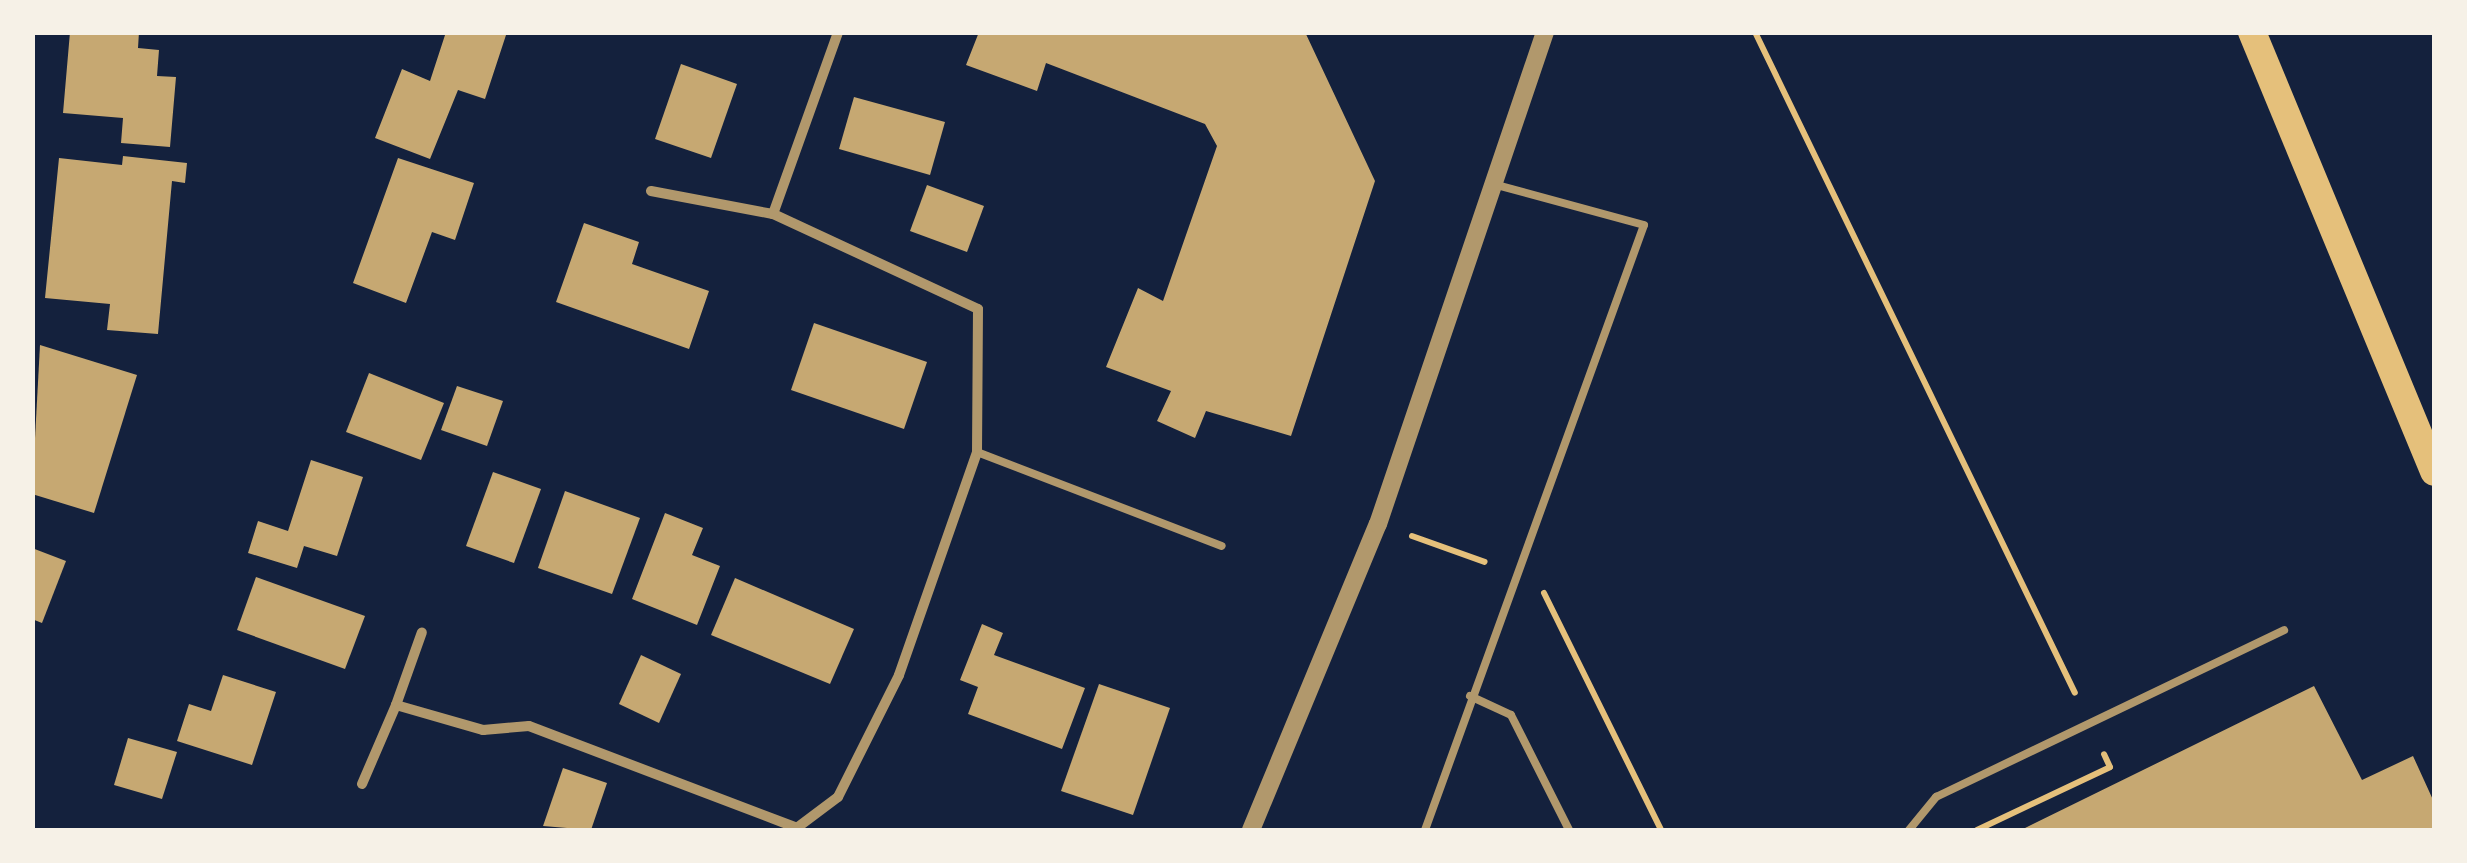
<!DOCTYPE html>
<style>
body{margin:0}
#map{position:relative;width:2467px;height:863px;overflow:hidden;background:#14213d;font-family:Inter,sans-serif}
div>[style]{position:absolute}
.building>*{inset:0;background:#c6a872}
.path>*{height:6px;margin:-3px;padding:0 3px;transform-origin:3px;border-radius:3px;background:#e5c07b}
.service>*{height:8px;margin:-4px;padding:0 4px;transform-origin:4px;border-radius:4px;background:#b1986c}
.minor>*{height:10px;margin:-5px;padding:0 5px;transform-origin:5px;border-radius:5px;background:#b1986c}
.tertiary>*{height:18px;margin:-9px;padding:0 9px;transform-origin:9px;border-radius:9px;background:#b1986c}
.trunk>*{height:28px;margin:-14px;padding:0 14px;transform-origin:14px;border-radius:14px;background:#e5c07b}
span{translate:-50% -50%;white-space:nowrap;text-align:center;line-height:1.15;-webkit-text-stroke:8px #f6f1e7;paint-order:stroke}
.frame{position:absolute;inset:0;border:35px solid #f6f1e7;pointer-events:none}
</style>
<div id="map">
<div class="building">
<div style="clip-path:polygon(70px 32px,139px 32px,138px 48px,159px 50px,157px 76px,176px 77px,170px 147px,121px 143px,123px 118px,63px 113px)"></div>
<div style="clip-path:polygon(446px 32px,507px 32px,485px 99px,458px 90px,430px 159px,375px 138px,402px 69px,430px 81px)"></div>
<div style="clip-path:polygon(979px 32px,1305px 32px,1375px 181px,1291px 436px,1206px 411px,1195px 438px,1157px 421px,1171px 391px,1106px 367px,1138px 288px,1163px 301px,1217px 146px,1205px 124px,1046px 63px,1037px 91px,966px 65px)"></div>
<div style="clip-path:polygon(681px 64px,737px 84px,711px 158px,655px 139px)"></div>
<div style="clip-path:polygon(854px 97px,945px 122px,930px 175px,839px 149px)"></div>
<div style="clip-path:polygon(123px 156px,187px 163px,185px 183px,172px 181px,158px 334px,107px 330px,110px 304px,45px 298px,59px 158px,122px 165px)"></div>
<div style="clip-path:polygon(398px 158px,474px 183px,455px 240px,432px 232px,406px 303px,353px 283px)"></div>
<div style="clip-path:polygon(927px 185px,984px 206px,967px 252px,910px 231px)"></div>
<div style="clip-path:polygon(584px 223px,639px 242px,632px 264px,709px 291px,689px 349px,556px 302px)"></div>
<div style="clip-path:polygon(814px 323px,927px 362px,904px 429px,791px 390px)"></div>
<div style="clip-path:polygon(40px 345px,137px 375px,94px 513px,32px 494px)"></div>
<div style="clip-path:polygon(369px 373px,444px 403px,421px 460px,346px 432px)"></div>
<div style="clip-path:polygon(457px 386px,503px 401px,487px 446px,441px 430px)"></div>
<div style="clip-path:polygon(311px 460px,363px 477px,337px 556px,304px 546px,297px 568px,248px 553px,258px 521px,288px 531px)"></div>
<div style="clip-path:polygon(493px 472px,541px 489px,514px 563px,466px 546px)"></div>
<div style="clip-path:polygon(565px 491px,640px 518px,612px 594px,538px 568px)"></div>
<div style="clip-path:polygon(665px 513px,703px 528px,692px 555px,720px 566px,697px 625px,632px 599px)"></div>
<div style="clip-path:polygon(32px 548px,66px 561px,42px 623px,32px 619px)"></div>
<div style="clip-path:polygon(256px 577px,365px 616px,345px 669px,237px 630px)"></div>
<div style="clip-path:polygon(735px 578px,854px 629px,830px 684px,711px 635px)"></div>
<div style="clip-path:polygon(982px 624px,1003px 633px,994px 655px,1085px 688px,1062px 749px,968px 714px,978px 687px,960px 680px)"></div>
<div style="clip-path:polygon(641px 655px,681px 674px,659px 723px,619px 704px)"></div>
<div style="clip-path:polygon(223px 675px,276px 692px,252px 765px,177px 741px,189px 704px,211px 711px)"></div>
<div style="clip-path:polygon(1099px 684px,1170px 708px,1133px 815px,1061px 791px)"></div>
<div style="clip-path:polygon(2314px 686px,2362px 780px,2413px 756px,2434px 802px,2434px 830px,2021px 830px)"></div>
<div style="clip-path:polygon(128px 738px,177px 752px,162px 799px,114px 785px)"></div>
<div style="clip-path:polygon(563px 768px,607px 783px,591px 830px,543px 826px)"></div>
</div>
<div class="path">
<div style="left:1755px;top:32px;width:734px;rotate:64.17deg"></div>
<div style="left:1412px;top:536px;width:77px;rotate:19.6deg"></div>
<div style="left:1544px;top:593px;width:264px;rotate:63.7deg"></div>
<div style="left:1977px;top:830px;width:147px;rotate:-25.3deg"></div>
<div style="left:2110px;top:767px;width:14px;rotate:-115deg"></div>
</div>
<div class="service">
<div style="left:977px;top:452px;width:262px;rotate:21deg"></div>
<div style="left:1470px;top:696px;width:45px;rotate:24.9deg"></div>
<div style="left:1511px;top:715px;width:129px;rotate:63.2deg"></div>
<div style="left:1425px;top:830px;width:643px;rotate:-70.1deg"></div>
<div style="left:1644px;top:225px;width:156px;rotate:-164.8deg"></div>
<div style="left:1909px;top:830px;width:43px;rotate:-50.7deg"></div>
<div style="left:1936px;top:797px;width:386px;rotate:-25.6deg"></div>
</div>
<div class="minor">
<div style="left:651px;top:191px;width:124px;rotate:10.7deg"></div>
<div style="left:396px;top:705px;width:77px;rotate:-70.4deg"></div>
<div style="left:362px;top:784px;width:86px;rotate:-66.7deg"></div>
<div style="left:396px;top:705px;width:91px;rotate:16deg"></div>
<div style="left:483px;top:730px;width:46px;rotate:-5deg"></div>
<div style="left:529px;top:726px;width:285px;rotate:20.8deg"></div>
<div style="left:794px;top:830px;width:55px;rotate:-36.9deg"></div>
<div style="left:838px;top:797px;width:136px;rotate:-63.4deg"></div>
<div style="left:899px;top:675px;width:236px;rotate:-70.7deg"></div>
<div style="left:977px;top:452px;width:143px;rotate:-89.6deg"></div>
<div style="left:978px;top:309px;width:226px;rotate:-155.1deg"></div>
<div style="left:773px;top:214px;width:193px;rotate:-70.3deg"></div>
</div>
<div class="tertiary">
<div style="left:1251px;top:830px;width:331px;rotate:-67.5deg"></div>
<div style="left:1378px;top:524px;width:520px;rotate:-71.25deg"></div>
</div>
<div class="trunk">
<div style="left:2252px;top:32px;width:476px;rotate:67.5deg"></div>
</div>
<div class="frame"></div>
</div>
